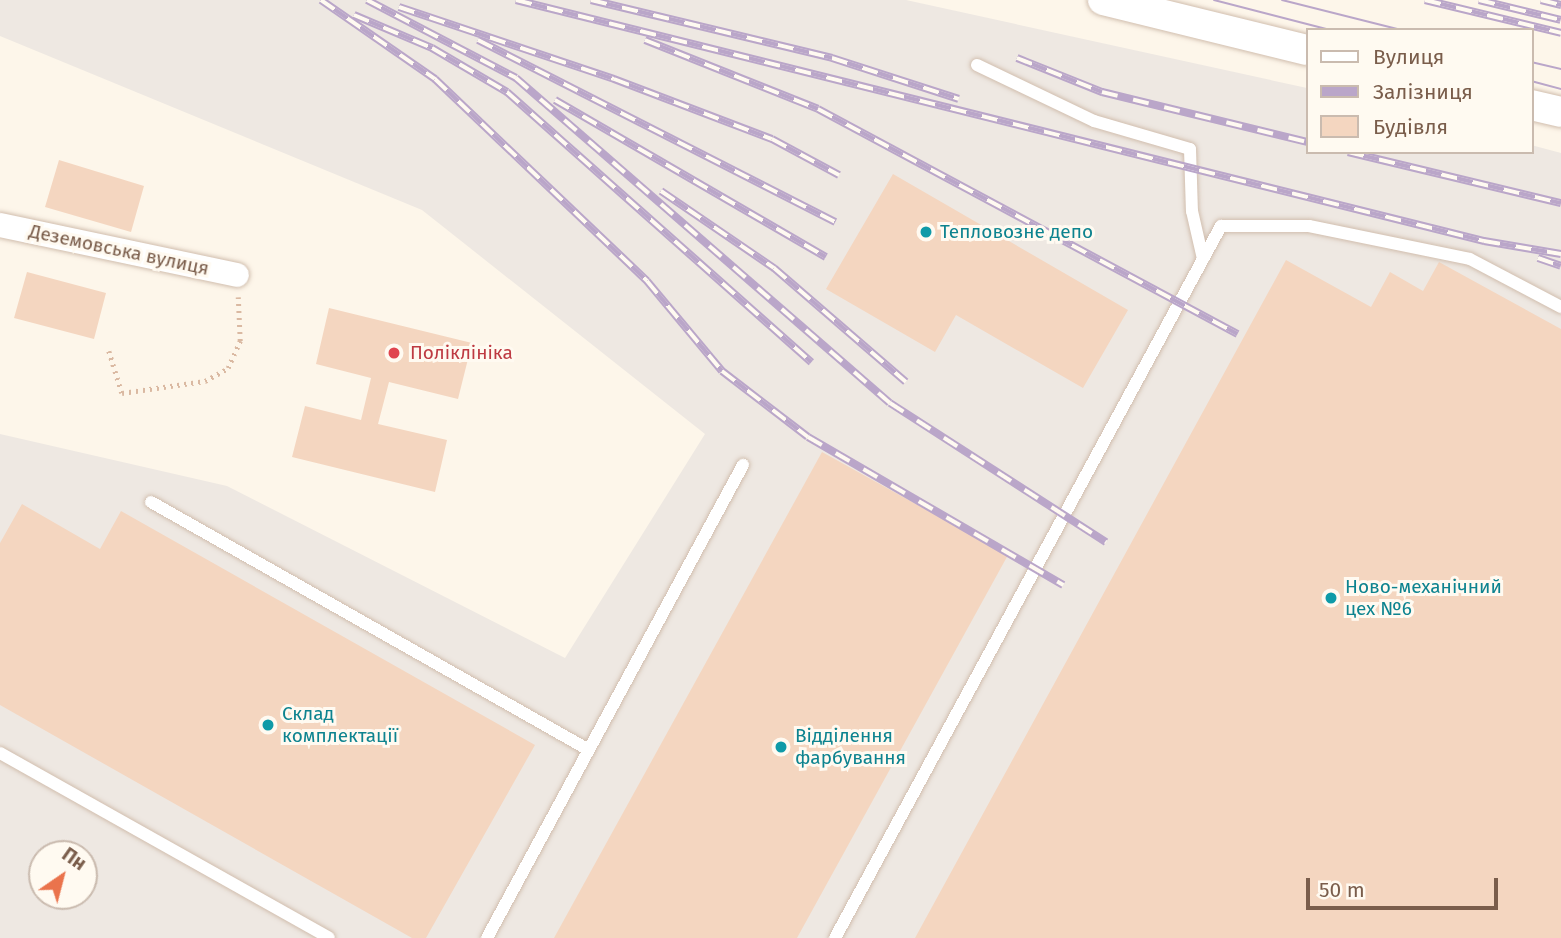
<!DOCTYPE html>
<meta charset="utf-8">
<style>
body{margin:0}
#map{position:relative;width:1561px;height:938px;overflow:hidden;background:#fdf6ea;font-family:"Fira Sans",sans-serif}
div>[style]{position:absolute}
.industrial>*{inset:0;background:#eee8e2}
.building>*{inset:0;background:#f4d6c0}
.path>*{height:4.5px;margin-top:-2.25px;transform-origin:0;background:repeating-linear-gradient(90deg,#dab9a2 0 2px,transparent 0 7px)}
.roads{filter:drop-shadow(0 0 2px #d1beae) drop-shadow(0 0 2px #d1beae)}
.service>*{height:12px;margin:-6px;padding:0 6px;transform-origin:6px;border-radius:6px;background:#fff}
.minor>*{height:24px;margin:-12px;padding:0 12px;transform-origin:12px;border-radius:12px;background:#fff}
.tertiary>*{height:30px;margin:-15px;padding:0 15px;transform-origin:15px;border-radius:15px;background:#fff}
.tram>*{height:2px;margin:-1px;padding:0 1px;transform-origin:1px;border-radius:1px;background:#baa6c9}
.rail>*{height:8px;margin-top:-4px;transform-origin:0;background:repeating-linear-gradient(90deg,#fffaf1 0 16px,#baa6c9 0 32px);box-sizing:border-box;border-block:2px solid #baa6c9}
.dots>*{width:19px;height:19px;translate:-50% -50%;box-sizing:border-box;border:4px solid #fffaf1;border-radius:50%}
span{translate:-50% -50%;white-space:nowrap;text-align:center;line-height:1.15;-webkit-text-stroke:6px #fffaf1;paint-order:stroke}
.culture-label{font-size:19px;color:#0d838f}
.left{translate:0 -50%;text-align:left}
.street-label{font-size:19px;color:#7a5d4b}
.health-label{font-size:19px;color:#be3a42}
.legend{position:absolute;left:1306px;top:28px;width:228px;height:126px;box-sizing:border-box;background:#fffaf1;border:2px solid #cabbaf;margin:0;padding:9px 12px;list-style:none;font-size:21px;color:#7a5d4b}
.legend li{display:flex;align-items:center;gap:14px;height:35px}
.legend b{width:35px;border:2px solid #cabbaf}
.north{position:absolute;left:28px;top:840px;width:70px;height:70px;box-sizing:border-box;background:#fffaf1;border:2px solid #cabbaf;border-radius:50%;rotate:35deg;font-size:19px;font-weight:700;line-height:28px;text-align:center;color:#7a5d4b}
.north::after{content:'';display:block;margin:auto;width:24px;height:32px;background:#ea734c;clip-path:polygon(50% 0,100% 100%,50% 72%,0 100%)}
.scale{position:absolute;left:1306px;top:878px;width:192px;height:32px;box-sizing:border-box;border:4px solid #7a5d4b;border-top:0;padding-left:9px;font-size:21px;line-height:24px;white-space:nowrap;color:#7a5d4b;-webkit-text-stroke:5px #fffaf1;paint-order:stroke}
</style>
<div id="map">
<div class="industrial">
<div style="clip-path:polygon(evenodd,0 0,906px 0,1307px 88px,1307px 152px,1531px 152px,1531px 145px,1561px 153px,1561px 938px,0 938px,0 434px,227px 486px,565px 658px,705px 434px,422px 210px,0 36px,0 0,42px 854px,84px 854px,84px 896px,42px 896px,42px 854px)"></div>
</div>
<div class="building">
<div style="clip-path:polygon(59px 160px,144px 186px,131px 232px,45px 207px)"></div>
<div style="clip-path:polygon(893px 174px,1128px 310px,1083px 388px,956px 315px,935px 352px,826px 289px)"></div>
<div style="clip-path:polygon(1286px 260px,1371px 307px,1390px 272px,1423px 291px,1439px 262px,1561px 329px,1561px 938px,915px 938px)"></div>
<div style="clip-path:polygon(27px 272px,106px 293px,94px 339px,14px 318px)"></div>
<div style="clip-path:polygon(329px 308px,472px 343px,458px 399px,389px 382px,378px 424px,447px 440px,435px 492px,292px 457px,305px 406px,361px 420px,371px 378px,316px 364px)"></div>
<div style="clip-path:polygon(822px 452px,1008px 555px,797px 938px,554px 938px)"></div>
<div style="clip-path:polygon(22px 504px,100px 549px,121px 511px,535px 745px,426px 938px,412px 938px,0 705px,0 543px)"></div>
</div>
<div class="path">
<div style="left:109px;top:351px;width:44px;rotate:72.8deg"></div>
<div style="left:122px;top:393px;width:84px;rotate:-8.2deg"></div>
<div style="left:205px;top:381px;width:26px;rotate:-29deg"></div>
<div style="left:228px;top:368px;width:30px;rotate:-66deg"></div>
<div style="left:240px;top:341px;width:44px;rotate:-92.6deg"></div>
</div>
<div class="roads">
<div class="service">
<div style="left:977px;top:65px;width:130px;rotate:25.6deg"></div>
<div style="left:1094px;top:121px;width:100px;rotate:16.3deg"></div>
<div style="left:1190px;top:149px;width:62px;rotate:88.2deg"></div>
<div style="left:1192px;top:211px;width:49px;rotate:77.1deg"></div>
<div style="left:151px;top:502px;width:503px;rotate:29.52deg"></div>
<div style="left:0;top:753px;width:377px;rotate:29.3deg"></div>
<div style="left:487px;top:938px;width:538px;rotate:-61.58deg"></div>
<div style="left:835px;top:938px;width:810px;rotate:-61.54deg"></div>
<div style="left:1221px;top:226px;width:88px"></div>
<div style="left:1309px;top:226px;width:164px;rotate:11.6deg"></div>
<div style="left:1470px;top:259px;width:103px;rotate:27.8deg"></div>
</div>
<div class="minor">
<div style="left:0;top:225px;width:242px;rotate:11.9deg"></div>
</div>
<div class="tertiary">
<div style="left:1103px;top:0;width:210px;rotate:13.8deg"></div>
<div style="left:1531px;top:105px;width:31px;rotate:13deg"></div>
</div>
</div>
<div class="tram">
<div style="left:1214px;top:0;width:120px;rotate:14.5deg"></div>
<div style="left:1282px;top:0;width:123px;rotate:14.1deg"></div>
<div style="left:1531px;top:62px;width:31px;rotate:13deg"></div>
<div style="left:1531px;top:81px;width:31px;rotate:15deg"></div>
</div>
<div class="rail">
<div style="left:321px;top:0;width:139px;rotate:34.7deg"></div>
<div style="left:435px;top:79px;width:293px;rotate:43.6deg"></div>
<div style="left:647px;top:281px;width:117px;rotate:50.2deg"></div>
<div style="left:722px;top:371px;width:108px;rotate:37.5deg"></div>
<div style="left:808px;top:437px;width:295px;rotate:30.1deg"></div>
<div style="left:367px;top:0;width:168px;rotate:27.6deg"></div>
<div style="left:516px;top:78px;width:495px;rotate:41deg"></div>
<div style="left:890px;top:403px;width:257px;rotate:32.8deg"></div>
<div style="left:516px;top:0;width:998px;rotate:13.98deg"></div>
<div style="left:1484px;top:241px;width:78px;rotate:9.6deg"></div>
<div style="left:591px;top:0;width:248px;rotate:13.5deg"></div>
<div style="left:832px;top:58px;width:133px;rotate:17.9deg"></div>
<div style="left:1425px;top:0;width:140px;rotate:13.6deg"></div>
<div style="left:1479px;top:0;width:84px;rotate:13.7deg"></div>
<div style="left:1541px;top:0;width:21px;rotate:14deg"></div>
<div style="left:399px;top:7px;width:227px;rotate:18.5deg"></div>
<div style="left:614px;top:79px;width:169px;rotate:20.8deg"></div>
<div style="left:772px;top:139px;width:76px;rotate:28.2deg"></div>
<div style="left:354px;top:15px;width:85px;rotate:22.9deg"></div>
<div style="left:432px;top:48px;width:87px;rotate:30.4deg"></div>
<div style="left:507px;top:92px;width:407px;rotate:41.6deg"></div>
<div style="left:478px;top:40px;width:401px;rotate:27deg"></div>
<div style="left:645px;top:40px;width:186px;rotate:21.7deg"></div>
<div style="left:818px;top:109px;width:476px;rotate:28.2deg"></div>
<div style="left:1017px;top:58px;width:92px;rotate:21.8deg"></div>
<div style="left:1102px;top:92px;width:211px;rotate:13.7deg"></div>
<div style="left:555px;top:100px;width:313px;rotate:30.1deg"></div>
<div style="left:1348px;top:152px;width:219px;rotate:13.5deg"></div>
<div style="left:661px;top:191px;width:137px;rotate:34.3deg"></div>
<div style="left:774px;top:268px;width:174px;rotate:40.8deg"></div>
<div style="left:1538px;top:258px;width:24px;rotate:19deg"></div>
</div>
<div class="dots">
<div style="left:926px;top:232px;background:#0f9aa8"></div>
<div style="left:394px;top:353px;background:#e0444e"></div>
<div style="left:1331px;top:598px;background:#0f9aa8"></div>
<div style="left:268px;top:725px;background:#0f9aa8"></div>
<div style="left:781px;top:747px;background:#0f9aa8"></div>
</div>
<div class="culture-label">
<span class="left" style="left:940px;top:232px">Тепловозне депо</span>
<span class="left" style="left:1345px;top:598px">Ново-механічний<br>цех №6</span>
<span class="left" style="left:282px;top:725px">Склад<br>комплектації</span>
<span class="left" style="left:795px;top:747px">Відділення<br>фарбування</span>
</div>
<div class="street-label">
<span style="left:119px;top:250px;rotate:12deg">Деземовська вулиця</span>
</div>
<div class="health-label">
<span class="left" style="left:410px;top:353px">Поліклініка</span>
</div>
<ul class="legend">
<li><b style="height:9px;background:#fff"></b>Вулиця</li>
<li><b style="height:9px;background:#baa6c9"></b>Залізниця</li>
<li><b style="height:19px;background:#f4d6c0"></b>Будівля</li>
</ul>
<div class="north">Пн</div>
<div class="scale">50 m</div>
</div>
